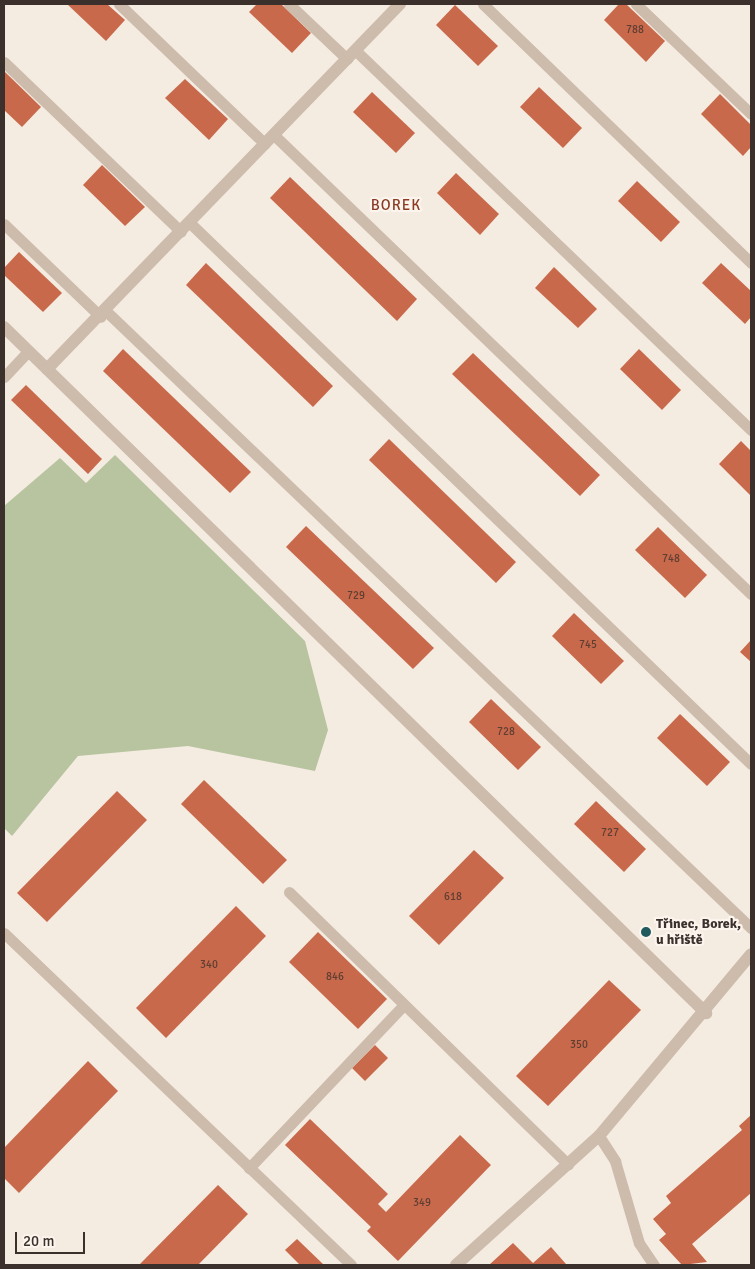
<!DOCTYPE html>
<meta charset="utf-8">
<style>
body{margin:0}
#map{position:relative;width:755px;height:1269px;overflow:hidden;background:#f4ebe1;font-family:Signika,sans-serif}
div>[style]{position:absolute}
.green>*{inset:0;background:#b8c4a0}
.building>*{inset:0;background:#c8694b}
.lane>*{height:11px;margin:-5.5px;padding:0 5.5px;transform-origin:5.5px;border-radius:5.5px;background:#cdbbac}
.street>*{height:12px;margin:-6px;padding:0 6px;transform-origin:6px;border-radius:6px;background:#cdbbac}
.dots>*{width:14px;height:14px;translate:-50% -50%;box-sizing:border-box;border:2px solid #fbf5ee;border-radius:50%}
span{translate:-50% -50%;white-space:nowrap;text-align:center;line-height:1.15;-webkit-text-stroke:4.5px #fbf5ee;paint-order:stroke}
.number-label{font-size:11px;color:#5e3e33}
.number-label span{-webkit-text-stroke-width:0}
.poi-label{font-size:14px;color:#3b302b;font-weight:700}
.left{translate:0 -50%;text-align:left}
.neighbourhood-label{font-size:15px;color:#8c3b22;letter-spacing:1px}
.frame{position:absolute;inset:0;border:5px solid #3b302b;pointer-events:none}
.scale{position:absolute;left:15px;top:1232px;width:70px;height:22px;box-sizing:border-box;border:2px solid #3b302b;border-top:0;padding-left:6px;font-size:15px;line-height:18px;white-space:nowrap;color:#3b302b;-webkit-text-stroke:4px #fbf5ee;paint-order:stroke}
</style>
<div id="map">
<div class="green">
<div style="clip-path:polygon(115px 455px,305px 641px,328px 730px,315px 771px,188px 746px,78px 756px,12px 836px,4px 828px,4px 506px,60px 458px,86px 483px)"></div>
</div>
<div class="building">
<div style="clip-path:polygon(67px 4px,107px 4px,125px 20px,106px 41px)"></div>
<div style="clip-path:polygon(257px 4px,281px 4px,311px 33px,292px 53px,249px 12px)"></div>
<div style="clip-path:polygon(619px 4px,626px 4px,665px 41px,646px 62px,604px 20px)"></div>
<div style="clip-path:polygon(455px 5px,498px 46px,478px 66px,436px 25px)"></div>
<div style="clip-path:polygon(4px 71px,41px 107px,22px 127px,4px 110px)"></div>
<div style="clip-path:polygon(185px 79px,228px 119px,209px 140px,165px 98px)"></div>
<div style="clip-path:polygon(539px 87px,582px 128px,563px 148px,520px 107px)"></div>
<div style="clip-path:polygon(372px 92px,415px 133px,396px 153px,353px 112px)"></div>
<div style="clip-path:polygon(720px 94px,751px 125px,751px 147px,743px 156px,701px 114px)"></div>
<div style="clip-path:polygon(102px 165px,145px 207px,125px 226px,83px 185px)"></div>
<div style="clip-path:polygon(456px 173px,499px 214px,480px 235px,437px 193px)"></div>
<div style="clip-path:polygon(290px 177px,417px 299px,397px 321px,270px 198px)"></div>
<div style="clip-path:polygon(637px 181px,680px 222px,661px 242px,618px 201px)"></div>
<div style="clip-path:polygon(19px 252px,62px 293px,43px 312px,4px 275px,4px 268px)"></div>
<div style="clip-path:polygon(206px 263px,333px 386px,313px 407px,186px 285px)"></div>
<div style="clip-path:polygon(721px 263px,751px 291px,751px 317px,745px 324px,702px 283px)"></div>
<div style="clip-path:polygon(554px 267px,597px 309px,578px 328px,535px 288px)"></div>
<div style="clip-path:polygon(123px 349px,251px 472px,230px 493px,103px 371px)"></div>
<div style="clip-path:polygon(639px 349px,681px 390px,662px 410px,620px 369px)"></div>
<div style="clip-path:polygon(473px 353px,600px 475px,580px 496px,452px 374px)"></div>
<div style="clip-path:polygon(26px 385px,102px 459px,88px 474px,11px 400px)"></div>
<div style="clip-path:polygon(389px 439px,516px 562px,496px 583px,369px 460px)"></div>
<div style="clip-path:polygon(741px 441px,751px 451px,751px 496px,719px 464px)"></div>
<div style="clip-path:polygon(306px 526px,434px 648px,413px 669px,286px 547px)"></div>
<div style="clip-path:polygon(658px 527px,707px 575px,685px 598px,635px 550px)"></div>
<div style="clip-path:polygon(574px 613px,624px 661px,601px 684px,552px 636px)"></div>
<div style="clip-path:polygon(751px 640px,751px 662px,740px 652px)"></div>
<div style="clip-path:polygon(491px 699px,541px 747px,518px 770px,469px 722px)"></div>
<div style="clip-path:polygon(680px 714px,730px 762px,707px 786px,657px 738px)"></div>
<div style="clip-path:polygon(204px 780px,287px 860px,263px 884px,181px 804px)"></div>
<div style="clip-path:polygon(117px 791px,147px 820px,47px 922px,17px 893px)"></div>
<div style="clip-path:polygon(596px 801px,646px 849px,624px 872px,574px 824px)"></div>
<div style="clip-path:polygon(474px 850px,504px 878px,439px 945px,409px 916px)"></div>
<div style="clip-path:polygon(236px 906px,266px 936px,166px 1038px,136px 1008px)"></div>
<div style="clip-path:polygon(318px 932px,387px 999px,358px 1029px,289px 962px)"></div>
<div style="clip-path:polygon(609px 980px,641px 1010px,548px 1106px,516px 1076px)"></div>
<div style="clip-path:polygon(375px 1045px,388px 1058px,365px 1081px,352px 1068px)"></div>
<div style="clip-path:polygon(88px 1061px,118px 1091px,19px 1193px,4px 1178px,4px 1148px)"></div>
<div style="clip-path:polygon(751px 1115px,751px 1193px,692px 1244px,707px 1262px,682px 1265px,659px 1240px,666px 1234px,653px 1219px,671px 1203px,666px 1196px,742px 1130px,739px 1126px)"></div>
<div style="clip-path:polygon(310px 1119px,388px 1194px,378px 1204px,386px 1212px,460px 1135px,491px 1165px,398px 1261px,367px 1231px,371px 1227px,285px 1145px)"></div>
<div style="clip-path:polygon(218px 1185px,248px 1214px,198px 1265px,139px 1265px)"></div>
<div style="clip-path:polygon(297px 1239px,324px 1265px,300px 1265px,285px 1250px)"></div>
<div style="clip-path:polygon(513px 1243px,533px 1263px,551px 1247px,566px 1264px,489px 1265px)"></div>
</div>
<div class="lane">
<div style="left:119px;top:4px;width:202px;rotate:43.8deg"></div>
<div style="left:289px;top:4px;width:80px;rotate:43.5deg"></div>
<div style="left:483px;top:4px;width:373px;rotate:44deg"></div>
<div style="left:636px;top:4px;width:159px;rotate:43.7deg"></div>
<div style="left:355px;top:50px;width:549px;rotate:43.82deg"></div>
<div style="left:4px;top:62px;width:245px;rotate:43.8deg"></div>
<div style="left:274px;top:135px;width:662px;rotate:43.9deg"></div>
<div style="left:190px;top:223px;width:779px;rotate:43.96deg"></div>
<div style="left:4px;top:224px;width:134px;rotate:43.8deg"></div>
<div style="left:106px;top:311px;width:893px;rotate:43.73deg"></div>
<div style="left:4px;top:377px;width:35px;rotate:-47deg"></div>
<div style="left:289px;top:892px;width:390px;rotate:44.3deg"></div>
<div style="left:4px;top:933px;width:480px;rotate:43.7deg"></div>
<div style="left:599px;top:1136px;width:30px;rotate:57deg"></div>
<div style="left:615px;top:1161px;width:85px;rotate:73.7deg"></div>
<div style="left:639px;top:1243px;width:27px;rotate:56deg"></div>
<div style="left:249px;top:1168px;width:222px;rotate:-46.5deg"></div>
</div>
<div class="street">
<div style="left:4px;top:327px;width:982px;rotate:44.34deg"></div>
<div style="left:47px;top:369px;width:508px;rotate:-45.96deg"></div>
<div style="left:456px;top:1265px;width:193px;rotate:-42.1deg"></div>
<div style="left:599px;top:1136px;width:237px;rotate:-50.1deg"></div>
</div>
<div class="dots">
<div style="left:646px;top:932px;background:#1f5a5e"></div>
</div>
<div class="number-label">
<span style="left:635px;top:30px">788</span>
<span style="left:671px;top:559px">748</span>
<span style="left:356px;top:596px">729</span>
<span style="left:588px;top:645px">745</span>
<span style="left:506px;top:732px">728</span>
<span style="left:610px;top:833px">727</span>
<span style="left:453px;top:897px">618</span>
<span style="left:209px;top:965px">340</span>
<span style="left:335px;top:977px">846</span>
<span style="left:579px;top:1045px">350</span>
<span style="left:422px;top:1203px">349</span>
</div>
<div class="poi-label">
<span class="left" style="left:656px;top:932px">Třinec, Borek,<br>u hřiště</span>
</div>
<div class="neighbourhood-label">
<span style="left:396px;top:206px">BOREK</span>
</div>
<div class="frame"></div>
<div class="scale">20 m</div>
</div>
